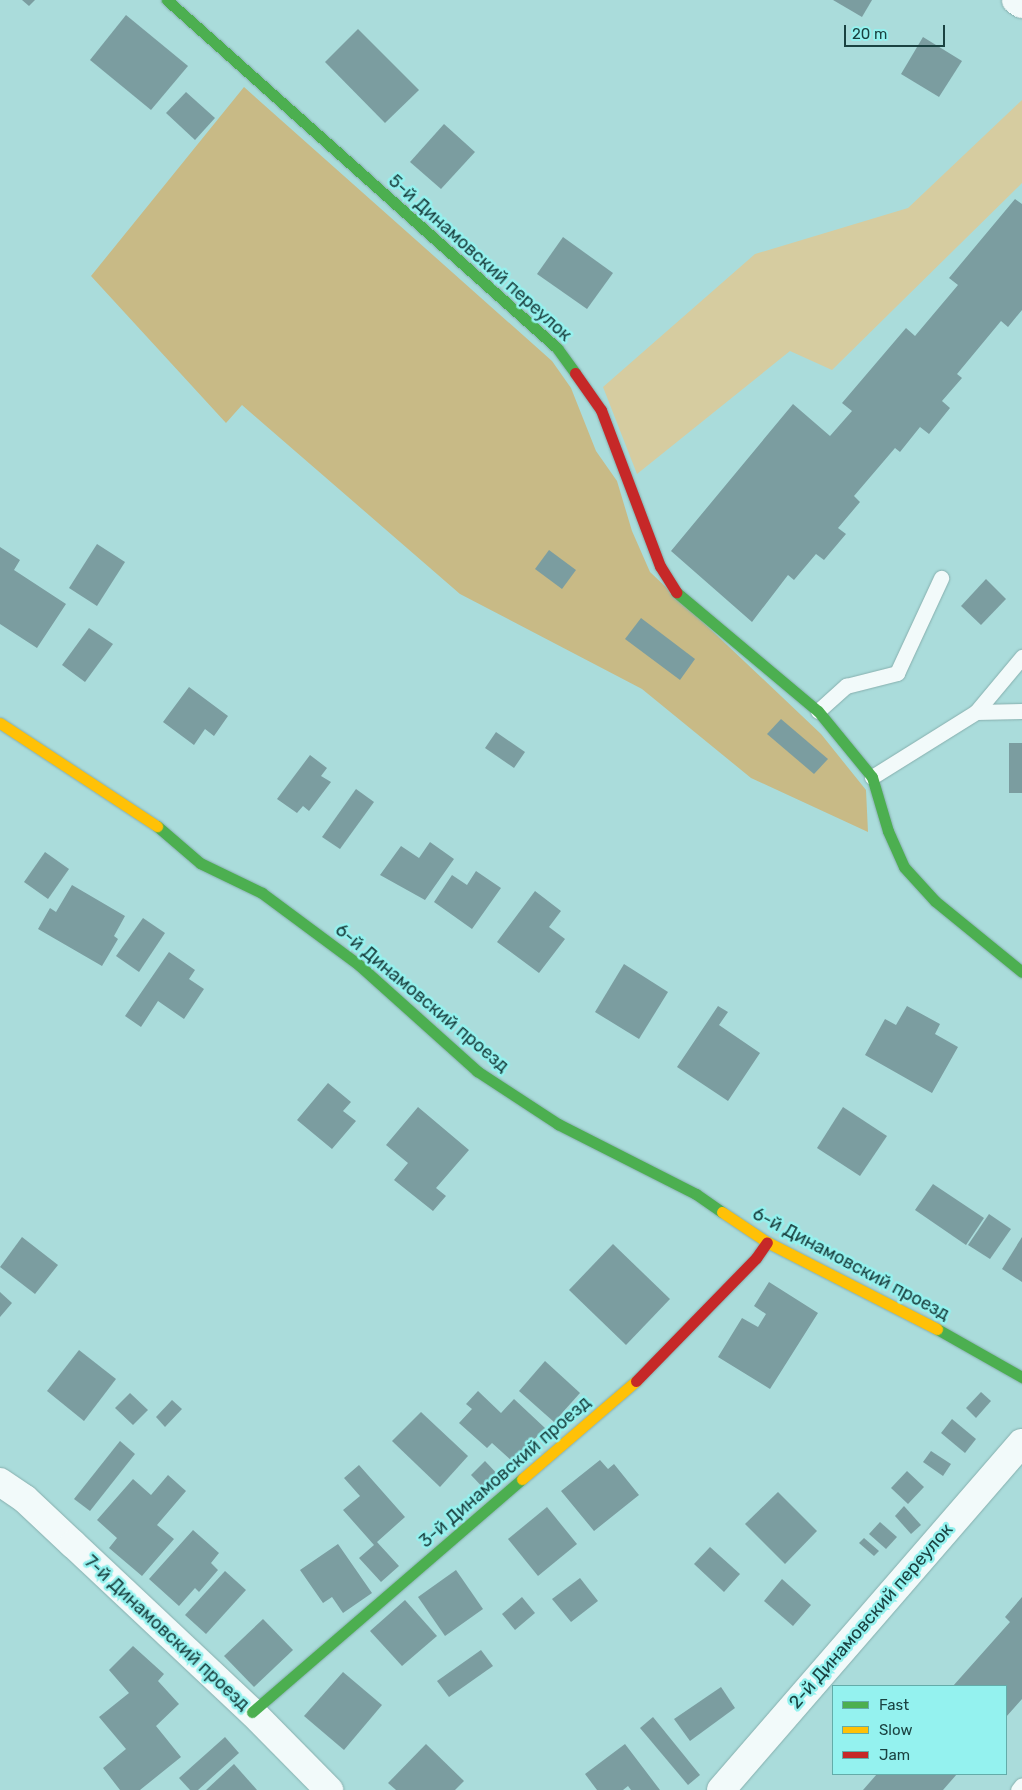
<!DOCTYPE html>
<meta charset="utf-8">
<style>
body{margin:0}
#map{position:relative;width:1022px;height:1790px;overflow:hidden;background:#aadcdb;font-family:Rubik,sans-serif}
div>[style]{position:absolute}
.green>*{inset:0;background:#d6cca0}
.forest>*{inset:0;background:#c8ba86}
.building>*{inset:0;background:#7b9da0}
.roads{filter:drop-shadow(0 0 1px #87afae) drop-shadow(0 0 1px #87afae)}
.lane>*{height:15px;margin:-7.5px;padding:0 7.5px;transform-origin:7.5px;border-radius:7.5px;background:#f2fafa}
.street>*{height:28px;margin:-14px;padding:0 14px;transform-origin:14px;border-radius:14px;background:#f2fafa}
.fast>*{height:11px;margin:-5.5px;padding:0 5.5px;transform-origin:5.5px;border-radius:5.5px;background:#4caf50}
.slow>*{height:11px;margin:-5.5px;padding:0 5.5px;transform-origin:5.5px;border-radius:5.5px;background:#ffc107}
.jam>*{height:11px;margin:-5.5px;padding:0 5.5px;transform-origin:5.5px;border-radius:5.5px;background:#c62828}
span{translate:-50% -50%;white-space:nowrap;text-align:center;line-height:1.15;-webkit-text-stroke:5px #94f2ef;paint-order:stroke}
.street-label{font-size:18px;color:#1a4241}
.legend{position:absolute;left:832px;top:1685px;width:175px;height:90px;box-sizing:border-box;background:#94f2ef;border:1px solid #63aca9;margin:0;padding:6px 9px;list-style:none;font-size:15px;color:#1a4241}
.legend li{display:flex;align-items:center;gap:10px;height:25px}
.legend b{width:25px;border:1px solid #63aca9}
.scale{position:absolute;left:844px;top:25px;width:101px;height:22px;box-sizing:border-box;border:2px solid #1a4241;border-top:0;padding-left:6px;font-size:15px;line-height:18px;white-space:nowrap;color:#1a4241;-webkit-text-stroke:4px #94f2ef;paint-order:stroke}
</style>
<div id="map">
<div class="green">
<div style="clip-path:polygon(1022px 100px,1022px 183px,832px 370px,790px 351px,637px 474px,603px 387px,755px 254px,908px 208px)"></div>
</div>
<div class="forest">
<div style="clip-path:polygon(244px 87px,552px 361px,571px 388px,596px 451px,617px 481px,632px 531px,650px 572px,821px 734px,866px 790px,868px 832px,751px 778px,642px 689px,460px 594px,242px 405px,226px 423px,91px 276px)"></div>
</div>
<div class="building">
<div style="clip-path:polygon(22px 0,35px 0,29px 6px)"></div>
<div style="clip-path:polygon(833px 0,872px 0,862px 17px)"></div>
<div style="clip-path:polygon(126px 15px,188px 66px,151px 110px,90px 60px)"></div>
<div style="clip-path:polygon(358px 29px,419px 90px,385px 123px,325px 62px)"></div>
<div style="clip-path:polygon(923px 37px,962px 61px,939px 97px,901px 74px)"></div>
<div style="clip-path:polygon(186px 92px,215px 118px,195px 140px,166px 113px)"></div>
<div style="clip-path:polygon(444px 124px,475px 152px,441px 189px,410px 162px)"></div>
<div style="clip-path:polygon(1015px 199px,1022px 204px,1022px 310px,1008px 327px,1001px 321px,957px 374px,962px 378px,942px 401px,950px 408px,929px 434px,920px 427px,900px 452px,895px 448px,854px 496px,860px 502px,838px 528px,846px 534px,824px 560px,816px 554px,794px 580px,788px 575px,752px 622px,671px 551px,793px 404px,830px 436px,852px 411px,842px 403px,906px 328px,915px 336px,958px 285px,949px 278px)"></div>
<div style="clip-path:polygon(563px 237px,613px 273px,587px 309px,537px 274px)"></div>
<div style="clip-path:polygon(97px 544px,125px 562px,97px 606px,69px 588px)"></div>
<div style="clip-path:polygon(0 547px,20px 560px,14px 570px,66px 604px,37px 648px,0 624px)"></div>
<div style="clip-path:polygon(549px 550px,576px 570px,562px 589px,535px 569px)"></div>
<div style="clip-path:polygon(986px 579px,1006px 599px,981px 625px,961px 606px)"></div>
<div style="clip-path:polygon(641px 618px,695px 659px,680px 680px,625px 639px)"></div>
<div style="clip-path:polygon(89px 628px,113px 644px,85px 682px,62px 665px)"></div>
<div style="clip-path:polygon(189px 687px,228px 716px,214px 736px,205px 729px,194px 745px,163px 722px)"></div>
<div style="clip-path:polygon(781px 719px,828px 759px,814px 774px,767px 734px)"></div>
<div style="clip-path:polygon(496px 732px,525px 752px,514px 768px,485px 748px)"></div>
<div style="clip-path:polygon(1009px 743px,1022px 743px,1022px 793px,1009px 793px)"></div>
<div style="clip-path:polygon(310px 755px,327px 768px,321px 776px,331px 782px,309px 811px,303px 806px,297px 813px,277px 799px)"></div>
<div style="clip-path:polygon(356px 789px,374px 802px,340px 849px,322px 837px)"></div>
<div style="clip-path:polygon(430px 842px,454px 859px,425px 900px,380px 875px,401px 846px,419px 858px)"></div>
<div style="clip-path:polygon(45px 852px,69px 869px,48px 899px,24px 882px)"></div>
<div style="clip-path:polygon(476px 871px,501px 888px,472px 929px,434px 902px,452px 875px,467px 885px)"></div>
<div style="clip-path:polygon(72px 885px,125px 916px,114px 936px,118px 939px,102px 966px,38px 929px,50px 908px,56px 912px)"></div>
<div style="clip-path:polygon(535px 891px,561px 911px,549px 927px,565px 939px,539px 973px,497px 942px)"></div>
<div style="clip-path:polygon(143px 918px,165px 933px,139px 972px,116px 956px)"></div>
<div style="clip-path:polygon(169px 952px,195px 970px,189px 979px,204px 989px,184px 1019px,158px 1001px,141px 1027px,125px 1016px)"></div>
<div style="clip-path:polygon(624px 964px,668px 992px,639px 1039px,595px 1012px)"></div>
<div style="clip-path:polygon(718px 1006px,728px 1012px,719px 1025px,760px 1053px,728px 1101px,677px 1067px)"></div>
<div style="clip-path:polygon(907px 1006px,940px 1024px,935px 1034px,958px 1047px,932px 1093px,865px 1055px,885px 1019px,896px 1025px)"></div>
<div style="clip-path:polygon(328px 1083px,351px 1102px,343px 1111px,356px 1121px,332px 1149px,297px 1120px)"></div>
<div style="clip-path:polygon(418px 1107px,469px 1150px,436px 1188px,446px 1196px,433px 1211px,394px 1180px,408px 1163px,386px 1145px)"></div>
<div style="clip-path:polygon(843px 1107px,887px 1136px,860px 1176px,817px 1148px)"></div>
<div style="clip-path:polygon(933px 1184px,984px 1218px,966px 1245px,915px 1210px)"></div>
<div style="clip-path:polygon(989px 1214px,1011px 1229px,990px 1259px,968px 1245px)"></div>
<div style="clip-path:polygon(22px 1237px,58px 1265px,35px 1294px,0 1267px)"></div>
<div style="clip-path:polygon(1022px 1237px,1022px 1282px,1002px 1269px)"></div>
<div style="clip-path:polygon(613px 1244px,670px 1299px,626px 1345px,569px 1290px)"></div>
<div style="clip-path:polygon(769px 1282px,818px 1313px,770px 1389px,718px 1357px,742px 1318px,758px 1327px,766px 1314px,754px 1306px)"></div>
<div style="clip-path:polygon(0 1292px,12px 1303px,0 1317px)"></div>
<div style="clip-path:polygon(79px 1350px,116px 1379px,84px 1421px,47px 1391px)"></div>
<div style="clip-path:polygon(545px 1361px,580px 1393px,554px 1422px,519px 1391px)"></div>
<div style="clip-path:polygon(478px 1391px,501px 1413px,514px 1399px,545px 1428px,513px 1462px,492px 1443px,487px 1448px,459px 1423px,472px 1409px,466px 1404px)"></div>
<div style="clip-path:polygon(981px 1392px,991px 1401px,976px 1418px,966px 1408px)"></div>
<div style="clip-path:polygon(130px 1393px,148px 1410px,133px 1425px,115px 1408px)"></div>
<div style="clip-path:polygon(172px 1400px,182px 1409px,165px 1427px,156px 1417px)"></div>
<div style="clip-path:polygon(421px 1412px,468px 1456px,440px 1487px,392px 1441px)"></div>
<div style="clip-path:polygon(952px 1419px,976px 1439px,965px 1453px,941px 1433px)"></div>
<div style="clip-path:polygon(120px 1441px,135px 1454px,90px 1511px,74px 1499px)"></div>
<div style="clip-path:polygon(931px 1451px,951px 1464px,943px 1476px,923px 1462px)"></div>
<div style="clip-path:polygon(600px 1460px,608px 1469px,614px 1464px,639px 1495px,594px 1531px,561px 1491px)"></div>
<div style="clip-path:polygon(485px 1461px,503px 1480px,489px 1494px,471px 1475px)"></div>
<div style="clip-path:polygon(359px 1465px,405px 1517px,377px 1542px,399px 1566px,381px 1582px,359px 1558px,374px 1545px,343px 1510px,360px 1496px,344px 1478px)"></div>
<div style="clip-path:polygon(907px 1471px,924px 1487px,908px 1504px,891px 1488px)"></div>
<div style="clip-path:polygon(168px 1475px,186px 1491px,157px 1525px,174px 1539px,142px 1576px,109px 1548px,117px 1538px,97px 1520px,133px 1479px,151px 1495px)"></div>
<div style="clip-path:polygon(778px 1492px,817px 1531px,785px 1564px,745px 1524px)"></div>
<div style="clip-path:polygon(904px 1506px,921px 1525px,911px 1534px,895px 1516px)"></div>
<div style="clip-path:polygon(547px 1507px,577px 1544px,538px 1576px,508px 1539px)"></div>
<div style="clip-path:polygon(880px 1522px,897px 1537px,886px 1549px,869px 1534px)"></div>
<div style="clip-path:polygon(193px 1530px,219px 1553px,211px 1563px,218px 1570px,199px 1592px,195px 1588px,179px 1606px,149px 1579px)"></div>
<div style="clip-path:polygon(864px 1538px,879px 1551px,874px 1556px,859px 1543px)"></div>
<div style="clip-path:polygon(338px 1544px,372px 1593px,343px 1613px,332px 1597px,323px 1603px,300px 1570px)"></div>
<div style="clip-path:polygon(710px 1547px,740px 1574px,724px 1592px,694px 1564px)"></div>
<div style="clip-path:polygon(456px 1570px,483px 1609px,445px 1636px,418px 1597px)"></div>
<div style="clip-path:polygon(225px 1571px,246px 1590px,206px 1634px,185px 1615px)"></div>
<div style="clip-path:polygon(580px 1578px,598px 1601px,571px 1622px,552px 1599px)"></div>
<div style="clip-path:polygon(782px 1579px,811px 1605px,793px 1626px,764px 1601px)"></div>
<div style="clip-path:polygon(522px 1597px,535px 1613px,515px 1630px,502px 1614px)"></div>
<div style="clip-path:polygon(1022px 1597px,1022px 1699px,1006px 1717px,1006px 1686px,953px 1686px,1010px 1622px,1005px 1617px)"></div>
<div style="clip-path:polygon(405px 1600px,437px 1636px,402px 1666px,370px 1631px)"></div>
<div style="clip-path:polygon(263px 1619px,293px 1650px,254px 1687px,224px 1656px)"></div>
<div style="clip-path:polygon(133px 1646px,164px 1674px,158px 1681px,179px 1704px,156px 1726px,181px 1757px,140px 1790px,120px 1790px,103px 1768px,126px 1749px,99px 1717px,129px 1693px,109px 1670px)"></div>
<div style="clip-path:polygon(481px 1650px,493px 1666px,449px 1697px,437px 1681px)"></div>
<div style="clip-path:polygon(343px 1672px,382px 1705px,344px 1750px,304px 1716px)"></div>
<div style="clip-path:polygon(721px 1687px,735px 1708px,690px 1741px,674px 1719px)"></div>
<div style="clip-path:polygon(653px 1717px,700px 1775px,688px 1785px,640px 1728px)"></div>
<div style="clip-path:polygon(225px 1737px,239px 1753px,198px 1790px,190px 1790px,179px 1778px)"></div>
<div style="clip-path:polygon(426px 1744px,464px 1781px,455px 1790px,396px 1790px,388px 1783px)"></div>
<div style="clip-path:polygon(625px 1744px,660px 1790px,631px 1790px,628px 1786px,623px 1790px,597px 1790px,585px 1774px)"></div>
<div style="clip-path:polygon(234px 1764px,257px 1790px,206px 1790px)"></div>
<div style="clip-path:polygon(877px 1774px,957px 1774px,943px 1790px,863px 1790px)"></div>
</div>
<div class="roads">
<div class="lane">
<div style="left:818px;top:711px;width:38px;rotate:-42deg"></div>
<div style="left:846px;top:686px;width:53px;rotate:-14.3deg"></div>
<div style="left:897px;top:673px;width:105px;rotate:-65.1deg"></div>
<div style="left:976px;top:712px;width:46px;rotate:-1.2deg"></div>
<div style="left:872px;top:777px;width:123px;rotate:-32deg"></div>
<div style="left:976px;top:712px;width:72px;rotate:-50.1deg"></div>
<div style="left:1018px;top:1790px;width:6px;rotate:-51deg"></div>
</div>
<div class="street">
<div style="left:1016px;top:0;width:7px;rotate:34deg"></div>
<div style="left:0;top:1482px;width:30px;rotate:34deg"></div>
<div style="left:25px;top:1499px;width:66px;rotate:43.2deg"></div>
<div style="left:73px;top:1544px;width:245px;rotate:43.2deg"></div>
<div style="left:252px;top:1712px;width:110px;rotate:45.4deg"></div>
<div style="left:721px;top:1790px;width:459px;rotate:-49.1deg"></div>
</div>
<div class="fast">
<div style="left:167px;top:0;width:523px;rotate:41.74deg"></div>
<div style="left:557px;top:348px;width:31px;rotate:54deg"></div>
<div style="left:676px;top:592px;width:185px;rotate:40deg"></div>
<div style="left:818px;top:711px;width:85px;rotate:50.7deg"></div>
<div style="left:872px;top:777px;width:56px;rotate:73.5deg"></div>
<div style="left:888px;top:831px;width:39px;rotate:66deg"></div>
<div style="left:904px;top:867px;width:46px;rotate:47.6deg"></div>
<div style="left:935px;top:901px;width:112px;rotate:39.2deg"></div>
<div style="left:157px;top:826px;width:57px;rotate:40.7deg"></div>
<div style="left:200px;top:863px;width:69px;rotate:25.8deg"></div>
<div style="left:262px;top:893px;width:121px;rotate:36.6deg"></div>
<div style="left:359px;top:965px;width:159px;rotate:41.9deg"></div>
<div style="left:477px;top:1071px;width:97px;rotate:33.2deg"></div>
<div style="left:558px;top:1124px;width:155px;rotate:26.9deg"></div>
<div style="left:696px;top:1194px;width:32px;rotate:35deg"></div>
<div style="left:937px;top:1329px;width:98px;rotate:29.5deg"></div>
<div style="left:252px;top:1712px;width:357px;rotate:-40.8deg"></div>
</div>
<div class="slow">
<div style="left:0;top:723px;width:188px;rotate:33.3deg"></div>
<div style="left:722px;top:1212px;width:54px;rotate:33.7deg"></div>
<div style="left:767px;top:1242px;width:191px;rotate:27.1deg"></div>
<div style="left:522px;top:1479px;width:150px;rotate:-40.7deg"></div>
</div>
<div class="jam">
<div style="left:575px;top:373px;width:45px;rotate:54.9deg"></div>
<div style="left:601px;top:410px;width:167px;rotate:69.3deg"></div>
<div style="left:660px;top:566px;width:31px;rotate:58deg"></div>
<div style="left:636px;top:1381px;width:172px;rotate:-45.7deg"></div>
<div style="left:756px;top:1258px;width:19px;rotate:-55deg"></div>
</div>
</div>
<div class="street-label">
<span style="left:480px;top:258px;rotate:42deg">5-й Динамовский переулок</span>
<span style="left:422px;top:998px;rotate:40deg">6-й Динамовский проезд</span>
<span style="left:851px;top:1264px;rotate:28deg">6-й Динамовский проезд</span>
<span style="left:505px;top:1472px;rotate:-41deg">3-й Динамовский проезд</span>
<span style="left:871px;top:1616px;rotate:-49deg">2-й Динамовский переулок</span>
<span style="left:167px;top:1633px;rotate:43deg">7-й Динамовский проезд</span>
</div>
<ul class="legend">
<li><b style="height:6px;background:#4caf50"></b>Fast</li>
<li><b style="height:6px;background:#ffc107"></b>Slow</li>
<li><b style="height:6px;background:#c62828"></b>Jam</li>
</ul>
<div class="scale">20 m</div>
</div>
